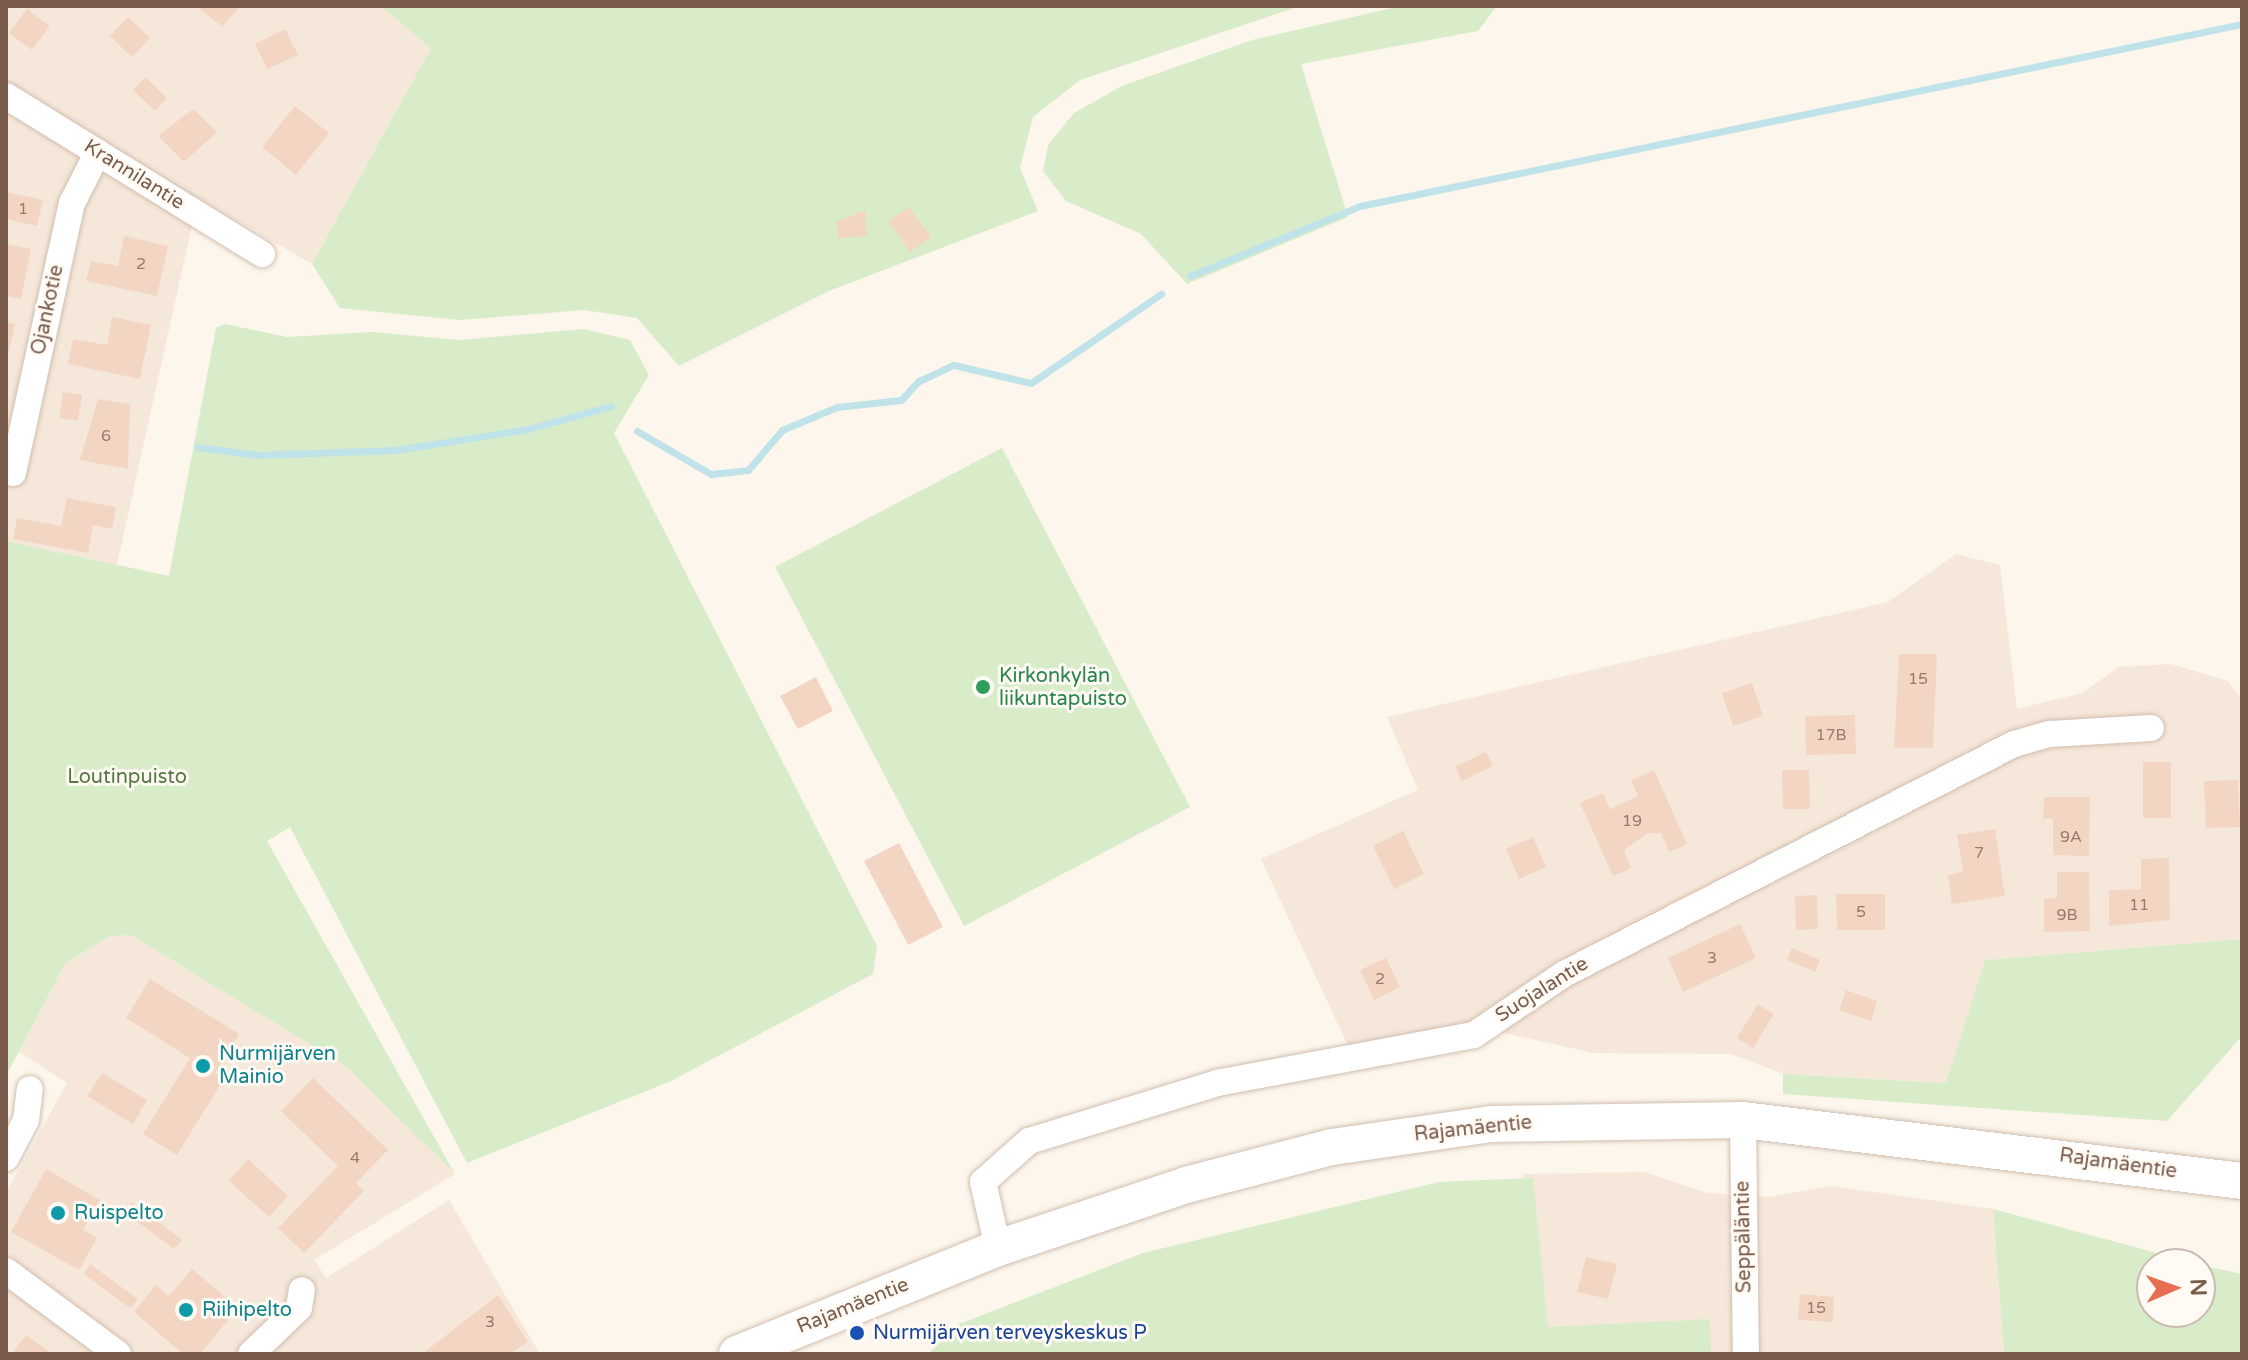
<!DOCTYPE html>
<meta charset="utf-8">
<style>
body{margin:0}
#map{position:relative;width:2248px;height:1360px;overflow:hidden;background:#fdf6ec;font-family:"Varela Round",sans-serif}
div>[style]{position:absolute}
.residential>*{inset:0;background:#f5e8da}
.green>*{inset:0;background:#d8ecc9}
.stream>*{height:7px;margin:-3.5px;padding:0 3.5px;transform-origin:3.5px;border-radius:3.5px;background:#bfe3e8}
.building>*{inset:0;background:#f3d5c3}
.roads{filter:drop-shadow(0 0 2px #d1beb0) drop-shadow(0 0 2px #d1beb0)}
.minor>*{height:26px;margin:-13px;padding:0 13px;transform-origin:13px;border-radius:13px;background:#fff}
.secondary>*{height:36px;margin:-18px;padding:0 18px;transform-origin:18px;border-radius:18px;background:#fff}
.dots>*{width:22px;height:22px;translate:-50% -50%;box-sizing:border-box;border:4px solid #fffaf3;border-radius:50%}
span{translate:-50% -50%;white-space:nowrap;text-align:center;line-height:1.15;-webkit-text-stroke:6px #fffaf3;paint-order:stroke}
.number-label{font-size:16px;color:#987a6a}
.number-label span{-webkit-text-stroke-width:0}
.street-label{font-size:20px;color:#7a5c4d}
.leisure-label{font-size:20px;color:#27864d}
.left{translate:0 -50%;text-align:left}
.park-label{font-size:20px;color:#537a41}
.culture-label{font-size:20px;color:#0d838f}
.transit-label{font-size:20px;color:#164399}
.frame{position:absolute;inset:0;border:8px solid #7a5c4d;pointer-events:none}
.north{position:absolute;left:2136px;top:1248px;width:80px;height:80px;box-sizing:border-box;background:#fffaf3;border:2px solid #cabbb1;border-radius:50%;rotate:88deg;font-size:22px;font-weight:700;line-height:32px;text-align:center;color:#7a5c4d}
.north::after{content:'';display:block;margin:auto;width:28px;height:36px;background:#e76f51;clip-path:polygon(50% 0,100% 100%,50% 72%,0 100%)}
</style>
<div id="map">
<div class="residential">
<div style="clip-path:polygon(6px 6px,380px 6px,431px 48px,312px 264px,198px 198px,117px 565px,6px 541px)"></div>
<div style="clip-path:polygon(1956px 554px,2000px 565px,2017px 709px,2082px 693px,2119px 667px,2171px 664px,2228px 681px,2242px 699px,2242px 939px,1985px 960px,1947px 1083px,1783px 1074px,1731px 1054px,1593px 1053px,1463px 1024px,1348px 1046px,1261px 859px,1418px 790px,1387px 717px,1888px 602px)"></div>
<div style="clip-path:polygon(131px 935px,347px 1067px,455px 1174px,314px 1260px,326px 1278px,449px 1200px,540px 1354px,6px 1354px,6px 1193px,67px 1083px,19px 1052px,65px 964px,108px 937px)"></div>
<div style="clip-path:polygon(1645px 1172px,1707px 1193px,1770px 1197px,1831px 1186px,1993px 1209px,2004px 1354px,1704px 1354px,1538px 1331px,1523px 1174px)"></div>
</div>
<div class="green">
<div style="clip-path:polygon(380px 6px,1300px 6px,1080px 80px,1033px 117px,1020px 168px,1038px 211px,829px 291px,679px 366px,637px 318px,584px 310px,460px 320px,340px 308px,312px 264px,431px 48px)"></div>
<div style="clip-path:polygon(1401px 6px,1497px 6px,1478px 31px,1301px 64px,1348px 217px,1187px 284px,1141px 234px,1066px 201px,1043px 171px,1048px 145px,1074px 113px,1122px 86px,1252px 40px)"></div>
<div style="clip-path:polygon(225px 324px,287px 337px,372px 332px,459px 340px,584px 329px,630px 340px,649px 375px,614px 433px,877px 946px,873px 974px,671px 1081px,467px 1163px,290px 827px,267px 841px,455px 1174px,347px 1067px,131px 935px,108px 937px,65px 964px,6px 1076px,6px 541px,169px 576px,216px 328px)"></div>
<div style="clip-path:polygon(1002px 448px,1190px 807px,964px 926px,775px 567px)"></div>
<div style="clip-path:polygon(2242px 939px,2242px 1036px,2167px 1121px,1783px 1094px,1783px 1074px,1946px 1083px,1985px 960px)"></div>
<div style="clip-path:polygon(1533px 1178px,1548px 1327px,1710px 1319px,1711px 1354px,928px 1354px,959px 1324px,1143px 1253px,1439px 1182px)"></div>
<div style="clip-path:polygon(1993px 1209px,2198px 1264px,2152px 1264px,2152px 1312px,2200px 1312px,2200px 1265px,2242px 1274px,2242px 1354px,2004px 1354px)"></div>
</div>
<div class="stream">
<div style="left:1190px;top:276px;width:184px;rotate:-22.4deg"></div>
<div style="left:1360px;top:206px;width:901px;rotate:-11.66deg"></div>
<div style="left:637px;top:431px;width:86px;rotate:30.2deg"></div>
<div style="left:711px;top:474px;width:37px;rotate:-6deg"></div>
<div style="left:748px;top:470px;width:52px;rotate:-49.6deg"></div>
<div style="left:782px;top:430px;width:60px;rotate:-22.7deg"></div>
<div style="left:837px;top:407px;width:64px;rotate:-6.2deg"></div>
<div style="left:901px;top:400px;width:26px;rotate:-47deg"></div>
<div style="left:919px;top:381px;width:38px;rotate:-25deg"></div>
<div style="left:954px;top:365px;width:79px;rotate:13.2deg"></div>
<div style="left:1031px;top:383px;width:158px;rotate:-34.4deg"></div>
<div style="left:198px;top:447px;width:60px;rotate:7.7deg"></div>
<div style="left:257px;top:455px;width:139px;rotate:-2.1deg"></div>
<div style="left:396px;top:450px;width:134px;rotate:-9deg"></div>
<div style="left:528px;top:429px;width:86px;rotate:-15.5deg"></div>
</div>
<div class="building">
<div style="clip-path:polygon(195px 6px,241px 6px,222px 26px)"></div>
<div style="clip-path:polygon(27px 9px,50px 26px,32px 50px,9px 33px)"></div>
<div style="clip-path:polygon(128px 17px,150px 38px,132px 57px,110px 36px)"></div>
<div style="clip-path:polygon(285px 29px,298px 55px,267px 69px,255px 44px)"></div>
<div style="clip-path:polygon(145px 77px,167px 98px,155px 111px,133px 90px)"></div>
<div style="clip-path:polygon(295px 106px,329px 133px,296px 175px,262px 147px)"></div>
<div style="clip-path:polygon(193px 109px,217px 132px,184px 162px,158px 136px)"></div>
<div style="clip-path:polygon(6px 192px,43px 200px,37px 226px,6px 219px)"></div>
<div style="clip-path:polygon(909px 207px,931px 237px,910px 252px,888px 221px)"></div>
<div style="clip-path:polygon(865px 210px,867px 236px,838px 238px,836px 222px)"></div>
<div style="clip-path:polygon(124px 236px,168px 246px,157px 296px,86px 281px,91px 261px,118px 266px)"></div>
<div style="clip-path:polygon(6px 244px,31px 249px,21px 299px,6px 296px)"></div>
<div style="clip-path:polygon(112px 317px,151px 325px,140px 379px,68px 364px,73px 339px,107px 345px)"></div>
<div style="clip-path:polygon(6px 322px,15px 324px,7px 359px,6px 359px)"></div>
<div style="clip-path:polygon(63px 392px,82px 395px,78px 421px,59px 418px)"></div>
<div style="clip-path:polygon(98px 399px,130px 404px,128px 469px,80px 460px)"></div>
<div style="clip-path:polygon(67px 498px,116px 507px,112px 529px,93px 525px,88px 553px,13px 539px,17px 518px,61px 526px)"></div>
<div style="clip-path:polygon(1899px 654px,1937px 654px,1933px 748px,1894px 748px)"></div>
<div style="clip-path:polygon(816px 677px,833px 711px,798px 729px,780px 696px)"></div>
<div style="clip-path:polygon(1752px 683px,1763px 716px,1733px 726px,1722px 693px)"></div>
<div style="clip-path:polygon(1855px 715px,1856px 754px,1806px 755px,1805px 716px)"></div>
<div style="clip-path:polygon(1486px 752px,1493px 766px,1462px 781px,1455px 767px)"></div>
<div style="clip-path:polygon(2143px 762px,2171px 762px,2171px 818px,2143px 818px)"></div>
<div style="clip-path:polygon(1654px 770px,1687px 844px,1669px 852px,1661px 833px,1648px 833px,1624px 850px,1631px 868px,1613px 876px,1580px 803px,1603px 793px,1610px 809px,1638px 796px,1631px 780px)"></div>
<div style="clip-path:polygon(1782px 770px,1809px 770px,1810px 809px,1783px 809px)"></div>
<div style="clip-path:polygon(2238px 780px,2240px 827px,2206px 828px,2204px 781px)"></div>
<div style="clip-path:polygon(2044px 797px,2090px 797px,2089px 856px,2053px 855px,2053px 819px,2043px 819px)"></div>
<div style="clip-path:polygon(1995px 829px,2005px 896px,1952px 904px,1948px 875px,1963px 872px,1957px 835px)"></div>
<div style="clip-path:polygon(1403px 831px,1424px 874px,1394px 889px,1373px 846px)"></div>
<div style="clip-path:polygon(1533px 837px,1546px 867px,1519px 879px,1506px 849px)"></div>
<div style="clip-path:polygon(899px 843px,943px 927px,908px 945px,864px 861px)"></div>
<div style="clip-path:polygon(2169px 858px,2170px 920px,2109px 926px,2109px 890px,2141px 889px,2141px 859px)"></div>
<div style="clip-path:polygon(2057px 872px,2089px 872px,2090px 931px,2044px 932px,2044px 899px,2057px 898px)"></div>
<div style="clip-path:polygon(1836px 894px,1885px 894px,1885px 930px,1837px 930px)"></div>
<div style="clip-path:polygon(1817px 895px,1818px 929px,1796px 930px,1795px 896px)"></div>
<div style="clip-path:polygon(1740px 924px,1756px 958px,1683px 992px,1668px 958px)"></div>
<div style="clip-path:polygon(1792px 948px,1820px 960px,1815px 972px,1787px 960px)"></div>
<div style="clip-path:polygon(1386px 958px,1400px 987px,1374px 1000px,1360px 970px)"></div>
<div style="clip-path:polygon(150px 979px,239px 1034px,215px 1073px,224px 1079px,177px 1155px,143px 1134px,190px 1058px,126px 1018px)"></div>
<div style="clip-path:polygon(1846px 990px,1877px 1001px,1871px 1021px,1839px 1010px)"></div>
<div style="clip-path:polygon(1758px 1004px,1774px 1014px,1753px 1048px,1737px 1038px)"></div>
<div style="clip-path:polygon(102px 1073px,147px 1100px,133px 1124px,87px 1096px)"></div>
<div style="clip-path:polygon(313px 1078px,388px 1150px,356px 1183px,364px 1191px,304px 1253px,278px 1228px,338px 1166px,281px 1111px)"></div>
<div style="clip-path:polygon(248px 1159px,288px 1196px,269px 1217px,229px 1181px)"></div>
<div style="clip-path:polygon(46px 1169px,100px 1200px,83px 1230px,97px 1238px,79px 1270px,11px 1232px)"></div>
<div style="clip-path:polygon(132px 1202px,182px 1240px,174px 1249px,126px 1213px)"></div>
<div style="clip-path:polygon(1586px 1257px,1617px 1264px,1608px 1299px,1577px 1292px)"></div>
<div style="clip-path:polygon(90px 1264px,138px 1299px,130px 1308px,84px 1274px)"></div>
<div style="clip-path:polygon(192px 1269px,238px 1308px,200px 1354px,183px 1354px,134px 1312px,156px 1285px,169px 1296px)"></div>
<div style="clip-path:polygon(1800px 1294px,1834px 1297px,1833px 1322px,1798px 1320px)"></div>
<div style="clip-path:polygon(498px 1295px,528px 1342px,509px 1354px,422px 1354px)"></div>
<div style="clip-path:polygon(26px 1335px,53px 1354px,12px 1354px)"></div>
</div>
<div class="roads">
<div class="minor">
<div style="left:6px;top:96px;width:301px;rotate:31.7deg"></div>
<div style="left:13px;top:473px;width:276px;rotate:-77.7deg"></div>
<div style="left:72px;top:203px;width:57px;rotate:-63deg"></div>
<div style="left:1743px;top:1120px;width:234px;rotate:89.3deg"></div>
<div style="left:6px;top:1158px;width:43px;rotate:-62.2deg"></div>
<div style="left:26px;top:1120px;width:31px;rotate:-83deg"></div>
<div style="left:998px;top:1248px;width:68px;rotate:-102.8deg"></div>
<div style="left:983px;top:1182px;width:62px;rotate:-41.7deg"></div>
<div style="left:1029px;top:1141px;width:197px;rotate:-17.1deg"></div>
<div style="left:1217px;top:1083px;width:261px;rotate:-10.6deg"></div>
<div style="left:1474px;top:1035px;width:109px;rotate:-34.1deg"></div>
<div style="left:1564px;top:974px;width:505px;rotate:-27.07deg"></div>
<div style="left:2014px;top:744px;width:37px;rotate:-16deg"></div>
<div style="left:2050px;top:734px;width:101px;rotate:-3.4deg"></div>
<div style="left:6px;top:1271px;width:139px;rotate:36.5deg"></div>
<div style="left:251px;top:1354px;width:66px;rotate:-43.8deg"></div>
<div style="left:299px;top:1308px;width:18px;rotate:-81deg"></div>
</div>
<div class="secondary">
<div style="left:737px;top:1354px;width:282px;rotate:-22.1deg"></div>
<div style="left:998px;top:1248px;width:198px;rotate:-18.5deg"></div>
<div style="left:1186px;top:1185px;width:151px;rotate:-14.6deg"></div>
<div style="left:1332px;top:1147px;width:161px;rotate:-8.2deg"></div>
<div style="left:1491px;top:1124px;width:252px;rotate:-0.9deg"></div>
<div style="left:1743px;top:1120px;width:503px;rotate:6.97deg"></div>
</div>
</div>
<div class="dots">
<div style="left:983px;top:687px;background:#2e9e5b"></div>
<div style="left:203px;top:1066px;background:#0f9aa8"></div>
<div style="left:58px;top:1213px;background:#0f9aa8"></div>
<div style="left:186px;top:1310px;background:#0f9aa8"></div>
<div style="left:857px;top:1333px;background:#1a4fb4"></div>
</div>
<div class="number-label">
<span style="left:23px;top:209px">1</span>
<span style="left:141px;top:264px">2</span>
<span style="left:106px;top:436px">6</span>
<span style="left:1918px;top:679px">15</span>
<span style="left:1831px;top:735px">17B</span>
<span style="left:1632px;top:821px">19</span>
<span style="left:2071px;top:837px">9A</span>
<span style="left:1979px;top:853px">7</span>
<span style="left:2139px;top:905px">11</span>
<span style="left:1861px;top:912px">5</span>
<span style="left:2067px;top:915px">9B</span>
<span style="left:1712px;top:958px">3</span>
<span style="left:1380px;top:979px">2</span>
<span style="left:355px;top:1158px">4</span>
<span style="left:1816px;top:1308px">15</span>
<span style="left:490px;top:1322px">3</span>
</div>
<div class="street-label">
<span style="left:134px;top:175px;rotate:32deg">Krannilantie</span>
<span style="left:48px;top:310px;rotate:-78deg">Ojankotie</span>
<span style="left:1542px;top:990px;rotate:-32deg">Suojalantie</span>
<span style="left:1473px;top:1129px;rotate:-6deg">Rajamäentie</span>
<span style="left:2118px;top:1164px;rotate:8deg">Rajamäentie</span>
<span style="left:1744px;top:1237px;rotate:-91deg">Seppäläntie</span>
<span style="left:853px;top:1306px;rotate:-22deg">Rajamäentie</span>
</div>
<div class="leisure-label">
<span class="left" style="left:999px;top:688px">Kirkonkylän<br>liikuntapuisto</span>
</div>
<div class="park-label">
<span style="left:127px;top:777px">Loutinpuisto</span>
</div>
<div class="culture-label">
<span class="left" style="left:219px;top:1066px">Nurmijärven<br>Mainio</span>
<span class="left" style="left:74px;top:1213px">Ruispelto</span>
<span class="left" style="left:202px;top:1310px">Riihipelto</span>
</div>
<div class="transit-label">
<span class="left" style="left:873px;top:1333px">Nurmijärven terveyskeskus P</span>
</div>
<div class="frame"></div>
<div class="north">N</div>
</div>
